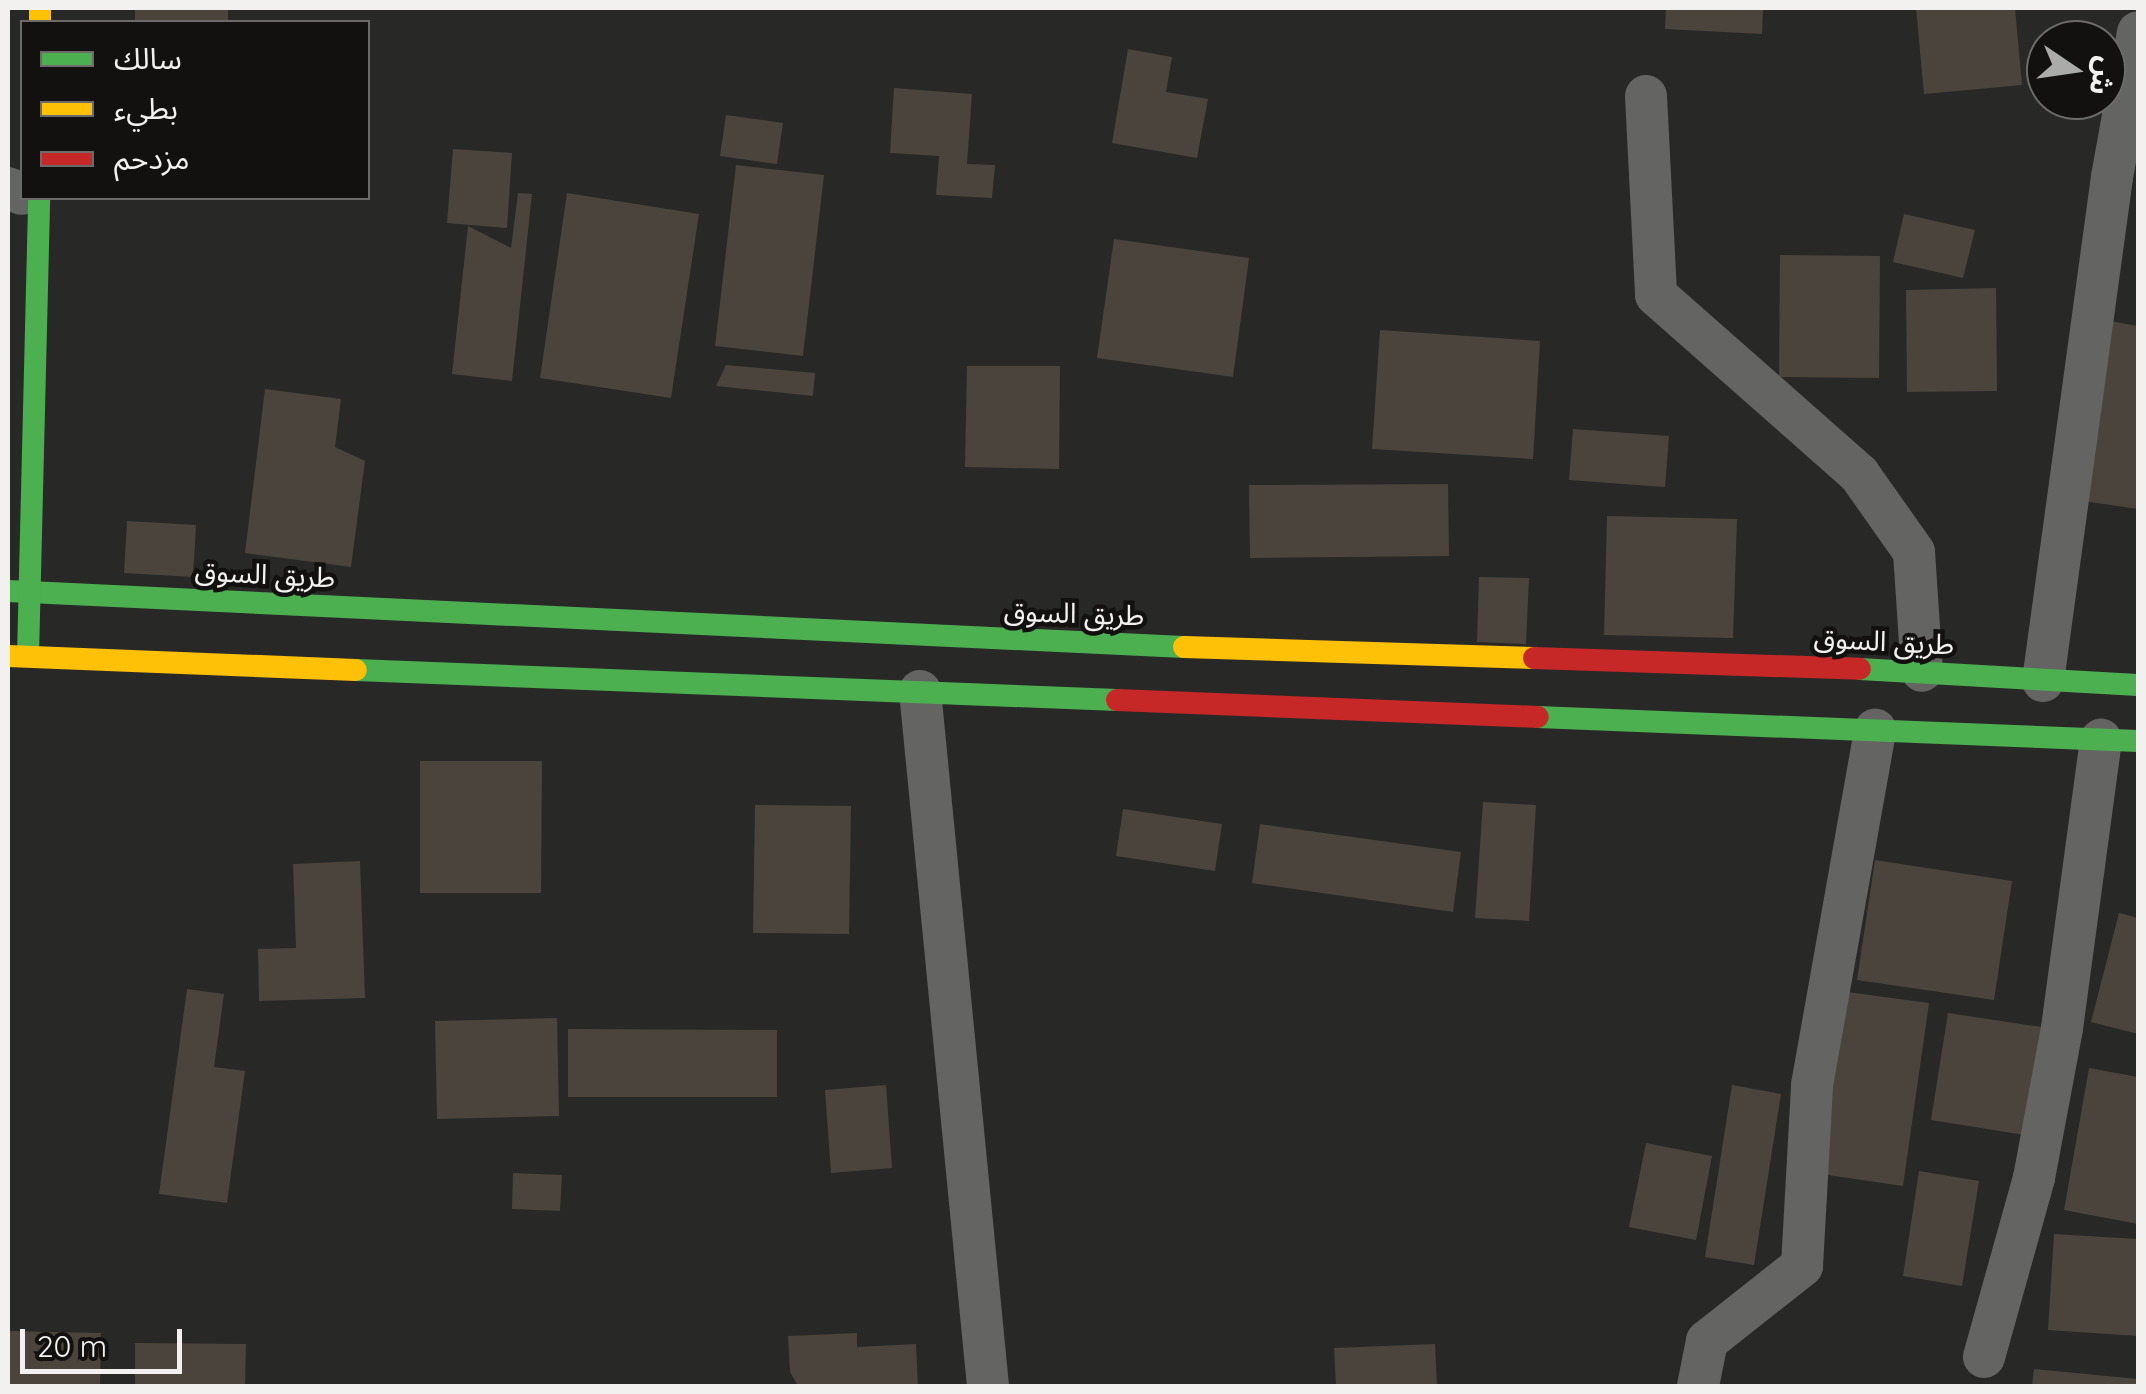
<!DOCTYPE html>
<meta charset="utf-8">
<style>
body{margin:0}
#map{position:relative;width:2146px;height:1394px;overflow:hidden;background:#282827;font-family:Quicksand,"Noto Sans Arabic",sans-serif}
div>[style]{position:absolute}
.building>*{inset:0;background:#4a443c}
.street>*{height:42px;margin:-21px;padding:0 21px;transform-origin:21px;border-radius:21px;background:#646463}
.fast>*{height:22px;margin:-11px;padding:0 11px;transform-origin:11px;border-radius:11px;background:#4caf50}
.slow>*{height:22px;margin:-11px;padding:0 11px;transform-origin:11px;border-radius:11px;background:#ffc107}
.jam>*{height:22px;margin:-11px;padding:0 11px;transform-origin:11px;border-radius:11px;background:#c62828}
span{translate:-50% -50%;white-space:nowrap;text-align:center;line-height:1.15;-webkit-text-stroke:9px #121110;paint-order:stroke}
.street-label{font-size:28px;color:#f2f1f0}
.frame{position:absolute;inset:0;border:10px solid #f2f1f0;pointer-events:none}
.legend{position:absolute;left:20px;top:20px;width:350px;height:180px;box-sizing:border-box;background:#121110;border:2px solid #6c6b6a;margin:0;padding:12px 18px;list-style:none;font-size:30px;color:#f2f1f0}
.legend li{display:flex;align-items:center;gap:20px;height:50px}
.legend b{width:50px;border:2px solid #6c6b6a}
.north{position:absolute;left:2026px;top:20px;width:100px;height:100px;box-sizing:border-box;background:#121110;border:2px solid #6c6b6a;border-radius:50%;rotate:103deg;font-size:28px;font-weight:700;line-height:40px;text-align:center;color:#f2f1f0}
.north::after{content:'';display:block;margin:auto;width:35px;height:45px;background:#ababaa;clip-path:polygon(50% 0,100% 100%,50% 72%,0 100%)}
.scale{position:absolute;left:20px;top:1329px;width:162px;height:45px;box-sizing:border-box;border:5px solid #f2f1f0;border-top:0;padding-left:12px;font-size:30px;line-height:35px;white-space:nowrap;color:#f2f1f0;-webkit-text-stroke:8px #121110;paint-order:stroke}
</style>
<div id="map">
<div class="building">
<div style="clip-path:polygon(135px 8px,228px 8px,228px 22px,135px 22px)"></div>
<div style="clip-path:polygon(1666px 8px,1763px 8px,1762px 34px,1665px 29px)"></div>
<div style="clip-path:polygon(1916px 8px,2015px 8px,2022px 85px,1924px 94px)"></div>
<div style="clip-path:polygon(1128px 49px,1172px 57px,1166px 92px,1208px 99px,1197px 158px,1112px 143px)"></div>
<div style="clip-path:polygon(894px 88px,972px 94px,967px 164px,995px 165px,992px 198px,936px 195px,939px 156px,890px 153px)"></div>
<div style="clip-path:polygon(726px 115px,783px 123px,777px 164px,720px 156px)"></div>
<div style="clip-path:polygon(453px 149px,512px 153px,507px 228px,447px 223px)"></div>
<div style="clip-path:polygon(736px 165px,824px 175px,803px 356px,715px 346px)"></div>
<div style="clip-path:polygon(518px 193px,532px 194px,512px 381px,452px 374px,468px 226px,511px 248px)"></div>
<div style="clip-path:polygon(567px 193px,699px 214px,671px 398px,540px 378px)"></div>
<div style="clip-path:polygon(1904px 214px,1975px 230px,1963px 278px,1893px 262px)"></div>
<div style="clip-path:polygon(1114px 239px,1249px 258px,1233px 377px,1097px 358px)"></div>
<div style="clip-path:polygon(1780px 255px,1880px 256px,1879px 378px,1779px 377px)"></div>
<div style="clip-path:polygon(1996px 288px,1997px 391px,1907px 392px,1906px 290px)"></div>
<div style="clip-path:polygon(2104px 320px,2138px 326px,2138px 509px,2076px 500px)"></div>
<div style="clip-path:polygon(1380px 330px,1540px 341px,1533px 459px,1372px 449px)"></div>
<div style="clip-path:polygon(726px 365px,815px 373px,813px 396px,716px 386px)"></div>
<div style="clip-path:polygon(967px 366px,1060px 366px,1059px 469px,965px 467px)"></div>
<div style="clip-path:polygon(265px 389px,341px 399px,335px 447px,365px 461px,351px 567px,245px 553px)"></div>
<div style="clip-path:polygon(1573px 429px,1669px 436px,1665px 487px,1569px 480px)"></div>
<div style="clip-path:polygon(1448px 484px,1449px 556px,1250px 558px,1249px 485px)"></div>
<div style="clip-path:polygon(1607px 516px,1737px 519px,1733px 638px,1604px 635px)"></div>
<div style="clip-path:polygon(127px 521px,196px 525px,193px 577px,124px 573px)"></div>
<div style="clip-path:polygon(1479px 577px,1529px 578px,1526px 644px,1477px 642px)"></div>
<div style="clip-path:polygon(420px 761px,542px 761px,541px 893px,420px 893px)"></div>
<div style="clip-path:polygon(1483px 802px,1536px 805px,1529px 921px,1475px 918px)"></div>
<div style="clip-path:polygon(755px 805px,851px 806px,849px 934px,753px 933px)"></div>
<div style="clip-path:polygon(1123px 809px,1222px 824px,1215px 871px,1116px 856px)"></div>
<div style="clip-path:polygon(1260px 824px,1461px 852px,1453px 912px,1252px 883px)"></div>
<div style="clip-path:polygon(1875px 860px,2012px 881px,1994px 1000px,1857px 980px)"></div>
<div style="clip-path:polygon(360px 861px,365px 998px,259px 1001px,258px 949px,296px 948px,293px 864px)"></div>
<div style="clip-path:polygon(2119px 913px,2138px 918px,2138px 1034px,2091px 1022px)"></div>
<div style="clip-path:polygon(187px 989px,224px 994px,214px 1067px,245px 1071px,227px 1203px,159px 1194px)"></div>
<div style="clip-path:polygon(1840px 991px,1929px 1003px,1903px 1186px,1814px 1173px)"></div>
<div style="clip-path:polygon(1948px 1013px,2048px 1028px,2031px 1136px,1931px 1120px)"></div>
<div style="clip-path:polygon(557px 1018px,559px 1116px,437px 1119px,435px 1021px)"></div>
<div style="clip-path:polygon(568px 1029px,777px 1030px,777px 1097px,568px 1097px)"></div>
<div style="clip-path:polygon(2089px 1068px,2138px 1077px,2138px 1224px,2064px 1210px)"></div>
<div style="clip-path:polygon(886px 1085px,892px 1168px,831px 1173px,825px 1090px)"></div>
<div style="clip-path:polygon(1732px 1085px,1781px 1094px,1754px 1265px,1705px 1257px)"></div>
<div style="clip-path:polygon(1646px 1143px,1712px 1156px,1696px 1240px,1629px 1227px)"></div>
<div style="clip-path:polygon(1919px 1171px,1979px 1181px,1962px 1286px,1903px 1276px)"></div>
<div style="clip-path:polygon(513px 1173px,562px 1175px,560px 1211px,512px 1209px)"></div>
<div style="clip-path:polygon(2054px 1234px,2138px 1239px,2138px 1336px,2048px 1330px)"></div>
<div style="clip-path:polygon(8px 1331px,101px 1333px,100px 1386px,8px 1386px)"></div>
<div style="clip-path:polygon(857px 1333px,857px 1347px,916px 1344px,918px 1386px,798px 1386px,790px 1372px,788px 1336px)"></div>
<div style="clip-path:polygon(135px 1343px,246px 1344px,245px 1386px,135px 1386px)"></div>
<div style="clip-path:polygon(1435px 1344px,1437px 1386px,1336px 1386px,1334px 1348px)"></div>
<div style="clip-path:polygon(2034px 1369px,2138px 1379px,2138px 1386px,2032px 1386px)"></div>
</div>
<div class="street">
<div style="left:1646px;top:96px;width:199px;rotate:87.1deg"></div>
<div style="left:1656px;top:295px;width:271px;rotate:41.4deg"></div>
<div style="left:1859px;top:474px;width:95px;rotate:54.8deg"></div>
<div style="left:1914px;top:552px;width:119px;rotate:86.2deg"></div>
<div style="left:8px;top:188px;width:15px;rotate:23deg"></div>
<div style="left:2043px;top:681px;width:509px;rotate:-82.2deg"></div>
<div style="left:2112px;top:177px;width:147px;rotate:-79.8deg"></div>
<div style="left:920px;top:691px;width:698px;rotate:84.41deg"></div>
<div style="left:1984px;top:1357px;width:186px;rotate:-74.4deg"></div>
<div style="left:2034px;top:1178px;width:153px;rotate:-79.4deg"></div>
<div style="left:2062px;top:1028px;width:291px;rotate:-82.3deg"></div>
<div style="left:1698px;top:1386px;width:46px;rotate:-78.7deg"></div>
<div style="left:1707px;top:1341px;width:121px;rotate:-38.3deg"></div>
<div style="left:1802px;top:1266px;width:181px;rotate:-86.8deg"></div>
<div style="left:1812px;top:1085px;width:361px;rotate:-79.9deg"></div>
</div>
<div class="fast">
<div style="left:8px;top:591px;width:1177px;rotate:2.73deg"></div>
<div style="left:28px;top:656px;width:458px;rotate:-88.6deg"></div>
<div style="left:1860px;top:669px;width:278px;rotate:3.3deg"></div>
<div style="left:356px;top:670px;width:762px;rotate:2.26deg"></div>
<div style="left:1538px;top:717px;width:600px;rotate:2.29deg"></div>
</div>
<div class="slow">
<div style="left:40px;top:8px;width:14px;rotate:90deg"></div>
<div style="left:1184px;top:647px;width:350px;rotate:1.8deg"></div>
<div style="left:8px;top:656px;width:348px;rotate:2.3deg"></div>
</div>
<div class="jam">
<div style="left:1534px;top:658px;width:326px;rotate:1.9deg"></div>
<div style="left:1117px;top:700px;width:421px;rotate:2.3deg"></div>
</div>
<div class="street-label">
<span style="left:265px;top:574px;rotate:3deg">طريق السوق</span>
<span style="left:1074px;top:613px;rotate:2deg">طريق السوق</span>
<span style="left:1884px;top:641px;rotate:3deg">طريق السوق</span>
</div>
<div class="frame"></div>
<ul class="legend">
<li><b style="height:12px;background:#4caf50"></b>سالك</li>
<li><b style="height:12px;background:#ffc107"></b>بطيء</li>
<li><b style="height:12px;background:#c62828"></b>مزدحم</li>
</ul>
<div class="north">ش</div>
<div class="scale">20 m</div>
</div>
